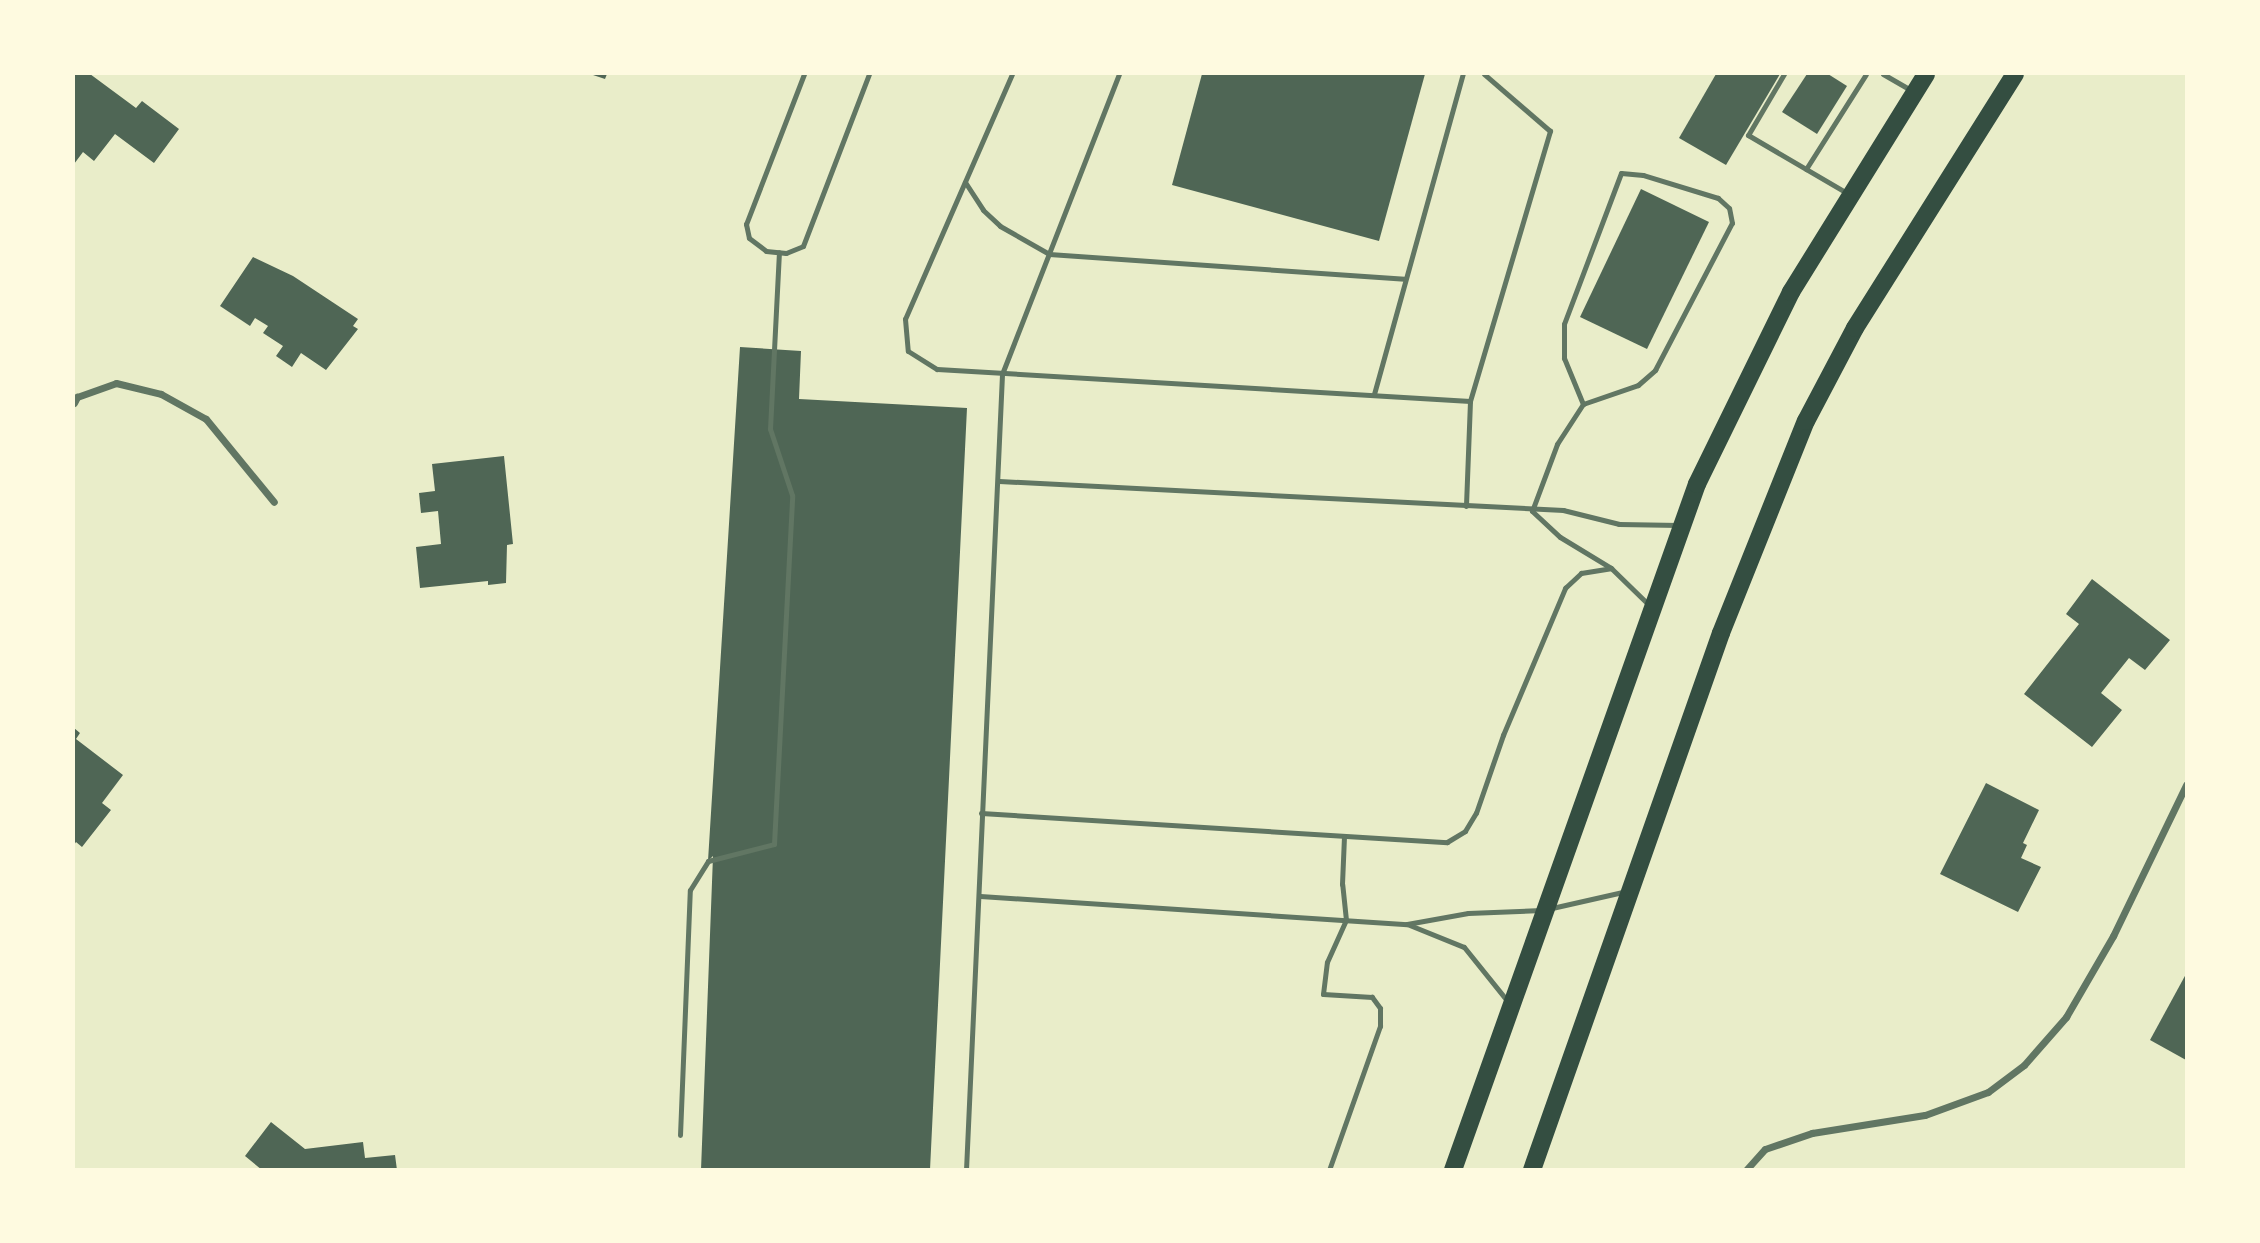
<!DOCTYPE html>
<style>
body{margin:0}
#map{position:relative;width:2260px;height:1243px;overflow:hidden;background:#e9edc9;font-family:Roboto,sans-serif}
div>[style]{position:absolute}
.building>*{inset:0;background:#4f6655}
.service>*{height:5px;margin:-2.5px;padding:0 2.5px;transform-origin:2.5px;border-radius:2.5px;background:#617663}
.minor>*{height:7px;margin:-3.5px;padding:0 3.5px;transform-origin:3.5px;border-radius:3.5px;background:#617663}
.primary>*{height:18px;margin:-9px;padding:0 9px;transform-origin:9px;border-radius:9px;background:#344e41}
span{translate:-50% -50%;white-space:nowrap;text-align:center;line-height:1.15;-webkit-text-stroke:6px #fefae0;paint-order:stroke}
.frame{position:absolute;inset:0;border:75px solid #fefae0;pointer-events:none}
</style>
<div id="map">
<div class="building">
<div style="clip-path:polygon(74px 74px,90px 74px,136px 108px,142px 101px,179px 129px,154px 163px,115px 134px,94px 161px,83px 152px,74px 164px)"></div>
<div style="clip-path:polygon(590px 74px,607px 74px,605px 79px)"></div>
<div style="clip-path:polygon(1202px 74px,1425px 74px,1379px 241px,1172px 185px)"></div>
<div style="clip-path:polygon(1716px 74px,1780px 74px,1726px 165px,1679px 138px)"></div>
<div style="clip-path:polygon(1807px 74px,1828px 74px,1847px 86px,1817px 134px,1782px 112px)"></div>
<div style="clip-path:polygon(1641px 189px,1709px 222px,1647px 349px,1580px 317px)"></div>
<div style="clip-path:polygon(253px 257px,293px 276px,358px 319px,353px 326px,358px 329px,326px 370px,301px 353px,292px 367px,276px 356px,283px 346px,263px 333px,268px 326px,255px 318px,250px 326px,220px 306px)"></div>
<div style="clip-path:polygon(740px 347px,801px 351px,799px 399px,967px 408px,930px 1170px,701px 1170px,713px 856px,708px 861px)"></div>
<div style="clip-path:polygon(504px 456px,513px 544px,507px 545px,506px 583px,488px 585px,488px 581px,420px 588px,416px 547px,441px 544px,438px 511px,421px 513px,419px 493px,435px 491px,432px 464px)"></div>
<div style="clip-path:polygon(2092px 579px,2170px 640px,2145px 670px,2129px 658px,2101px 693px,2122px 710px,2092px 747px,2024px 694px,2079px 624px,2066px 614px)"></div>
<div style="clip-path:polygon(74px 728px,80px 733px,76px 739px,123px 775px,102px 803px,111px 810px,82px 847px,76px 842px,74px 845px)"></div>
<div style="clip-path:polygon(1986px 783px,2039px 810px,2023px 843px,2027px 845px,2021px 858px,2041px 867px,2018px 912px,1940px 874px)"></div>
<div style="clip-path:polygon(2186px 974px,2186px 1060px,2150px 1040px)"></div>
<div style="clip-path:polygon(271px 1122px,305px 1149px,363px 1142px,365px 1158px,395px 1155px,397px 1170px,262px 1170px,245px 1156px)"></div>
</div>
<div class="service">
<div style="left:804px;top:74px;width:161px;rotate:111.1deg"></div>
<div style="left:746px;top:224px;width:14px;rotate:78deg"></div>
<div style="left:749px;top:238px;width:21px;rotate:37deg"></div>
<div style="left:766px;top:251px;width:20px;rotate:6deg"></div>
<div style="left:786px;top:253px;width:18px;rotate:-22deg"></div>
<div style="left:803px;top:246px;width:184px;rotate:-69deg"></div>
<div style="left:1012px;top:74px;width:267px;rotate:113.6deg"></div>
<div style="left:905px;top:319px;width:32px;rotate:85deg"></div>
<div style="left:908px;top:351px;width:34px;rotate:32deg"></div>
<div style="left:937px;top:369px;width:534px;rotate:3.44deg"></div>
<div style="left:1470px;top:401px;width:105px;rotate:92.2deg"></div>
<div style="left:1784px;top:74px;width:71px;rotate:120.5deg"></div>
<div style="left:1748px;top:135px;width:115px;rotate:30.4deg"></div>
<div style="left:1883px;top:74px;width:32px;rotate:30deg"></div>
<div style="left:1806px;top:169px;width:112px;rotate:-57.7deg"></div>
<div style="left:965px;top:182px;width:33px;rotate:57deg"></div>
<div style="left:983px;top:210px;width:23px;rotate:43deg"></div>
<div style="left:1000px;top:226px;width:56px;rotate:29.7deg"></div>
<div style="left:1049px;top:254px;width:356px;rotate:4deg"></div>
<div style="left:1374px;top:394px;width:332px;rotate:-74.5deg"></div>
<div style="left:1470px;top:401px;width:282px;rotate:-73.5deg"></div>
<div style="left:1550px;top:131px;width:87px;rotate:-139.2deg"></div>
<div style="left:999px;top:481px;width:565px;rotate:2.94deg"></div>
<div style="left:1563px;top:510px;width:58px;rotate:14deg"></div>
<div style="left:1619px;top:524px;width:60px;rotate:1deg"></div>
<div style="left:1532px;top:511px;width:72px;rotate:-69.5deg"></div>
<div style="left:1557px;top:444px;width:48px;rotate:-57deg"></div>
<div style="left:1583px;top:404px;width:58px;rotate:-19.1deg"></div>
<div style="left:1638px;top:385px;width:23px;rotate:-41deg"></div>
<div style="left:1655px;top:370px;width:166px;rotate:-62.4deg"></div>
<div style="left:1732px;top:223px;width:15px;rotate:-101deg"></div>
<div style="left:1729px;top:208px;width:15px;rotate:-138deg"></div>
<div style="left:1718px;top:198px;width:78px;rotate:-163deg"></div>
<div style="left:1643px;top:175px;width:22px;rotate:-175deg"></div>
<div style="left:1621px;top:173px;width:161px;rotate:110.7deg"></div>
<div style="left:1564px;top:324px;width:34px;rotate:90deg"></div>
<div style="left:1564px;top:358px;width:50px;rotate:67.6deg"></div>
<div style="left:1532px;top:511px;width:38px;rotate:43deg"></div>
<div style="left:1560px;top:537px;width:60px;rotate:31.3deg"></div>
<div style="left:1611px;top:568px;width:53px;rotate:44.2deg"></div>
<div style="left:981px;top:813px;width:467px;rotate:3.6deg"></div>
<div style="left:1447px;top:842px;width:21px;rotate:-31deg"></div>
<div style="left:1465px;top:831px;width:21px;rotate:-59deg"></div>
<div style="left:1476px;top:813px;width:83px;rotate:-70.9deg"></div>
<div style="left:1503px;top:735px;width:160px;rotate:-67.1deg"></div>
<div style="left:1565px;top:588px;width:22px;rotate:-43deg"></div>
<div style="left:1581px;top:573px;width:30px;rotate:-9deg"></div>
<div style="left:980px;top:896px;width:428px;rotate:3.8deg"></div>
<div style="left:1407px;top:924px;width:62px;rotate:-10.2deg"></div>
<div style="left:1468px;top:913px;width:74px;rotate:-2.3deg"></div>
<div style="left:1552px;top:908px;width:77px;rotate:-12.8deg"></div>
<div style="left:1407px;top:924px;width:61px;rotate:22deg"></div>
<div style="left:1464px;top:947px;width:72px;rotate:51.2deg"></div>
<div style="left:680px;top:1135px;width:245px;rotate:-87.7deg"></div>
<div style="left:690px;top:890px;width:34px;rotate:-58deg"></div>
<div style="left:708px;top:861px;width:68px;rotate:-14.4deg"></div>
<div style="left:774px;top:844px;width:349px;rotate:-87deg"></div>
<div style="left:792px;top:495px;width:70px;rotate:-108.4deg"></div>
<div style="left:770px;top:429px;width:177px;rotate:-87.1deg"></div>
<div style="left:966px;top:1170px;width:797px;rotate:-87.41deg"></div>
<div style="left:1002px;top:374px;width:322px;rotate:-68.7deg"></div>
<div style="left:1329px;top:1170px;width:153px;rotate:-70.5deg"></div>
<div style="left:1380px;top:1026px;width:18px;rotate:-90deg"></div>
<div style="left:1380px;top:1008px;width:14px;rotate:-126deg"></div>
<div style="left:1372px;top:997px;width:49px;rotate:-176.5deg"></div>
<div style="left:1323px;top:994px;width:32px;rotate:-83deg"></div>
<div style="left:1327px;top:962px;width:46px;rotate:-65.7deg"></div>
<div style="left:1346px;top:920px;width:36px;rotate:-96deg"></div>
<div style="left:1342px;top:884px;width:48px;rotate:-87.6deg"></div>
</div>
<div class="minor">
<div style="left:74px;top:403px;width:7px;rotate:-63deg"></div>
<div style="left:77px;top:397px;width:41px;rotate:-19.7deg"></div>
<div style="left:116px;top:383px;width:46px;rotate:13.7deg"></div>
<div style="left:161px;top:394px;width:51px;rotate:29.1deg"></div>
<div style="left:206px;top:419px;width:107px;rotate:50.7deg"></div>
<div style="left:1746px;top:1170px;width:28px;rotate:-48deg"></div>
<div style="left:1765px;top:1149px;width:50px;rotate:-18.8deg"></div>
<div style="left:1812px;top:1133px;width:114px;rotate:-9.1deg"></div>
<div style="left:1925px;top:1115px;width:67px;rotate:-20.1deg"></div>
<div style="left:1988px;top:1092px;width:45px;rotate:-36.9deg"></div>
<div style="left:2024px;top:1065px;width:64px;rotate:-48.8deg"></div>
<div style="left:2066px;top:1017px;width:94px;rotate:-59.9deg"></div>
<div style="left:2113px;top:936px;width:168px;rotate:-64.2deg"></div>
</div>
<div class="primary">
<div style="left:1453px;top:1170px;width:728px;rotate:-70.42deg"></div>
<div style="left:1697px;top:484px;width:214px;rotate:-63.9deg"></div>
<div style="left:1791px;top:292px;width:256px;rotate:-58.2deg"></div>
<div style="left:1532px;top:1170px;width:569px;rotate:-70.61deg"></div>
<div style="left:1721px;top:633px;width:228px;rotate:-68.2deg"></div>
<div style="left:1806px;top:421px;width:105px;rotate:-62.2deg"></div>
<div style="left:1855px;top:328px;width:300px;rotate:-57.8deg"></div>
</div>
<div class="frame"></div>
</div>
